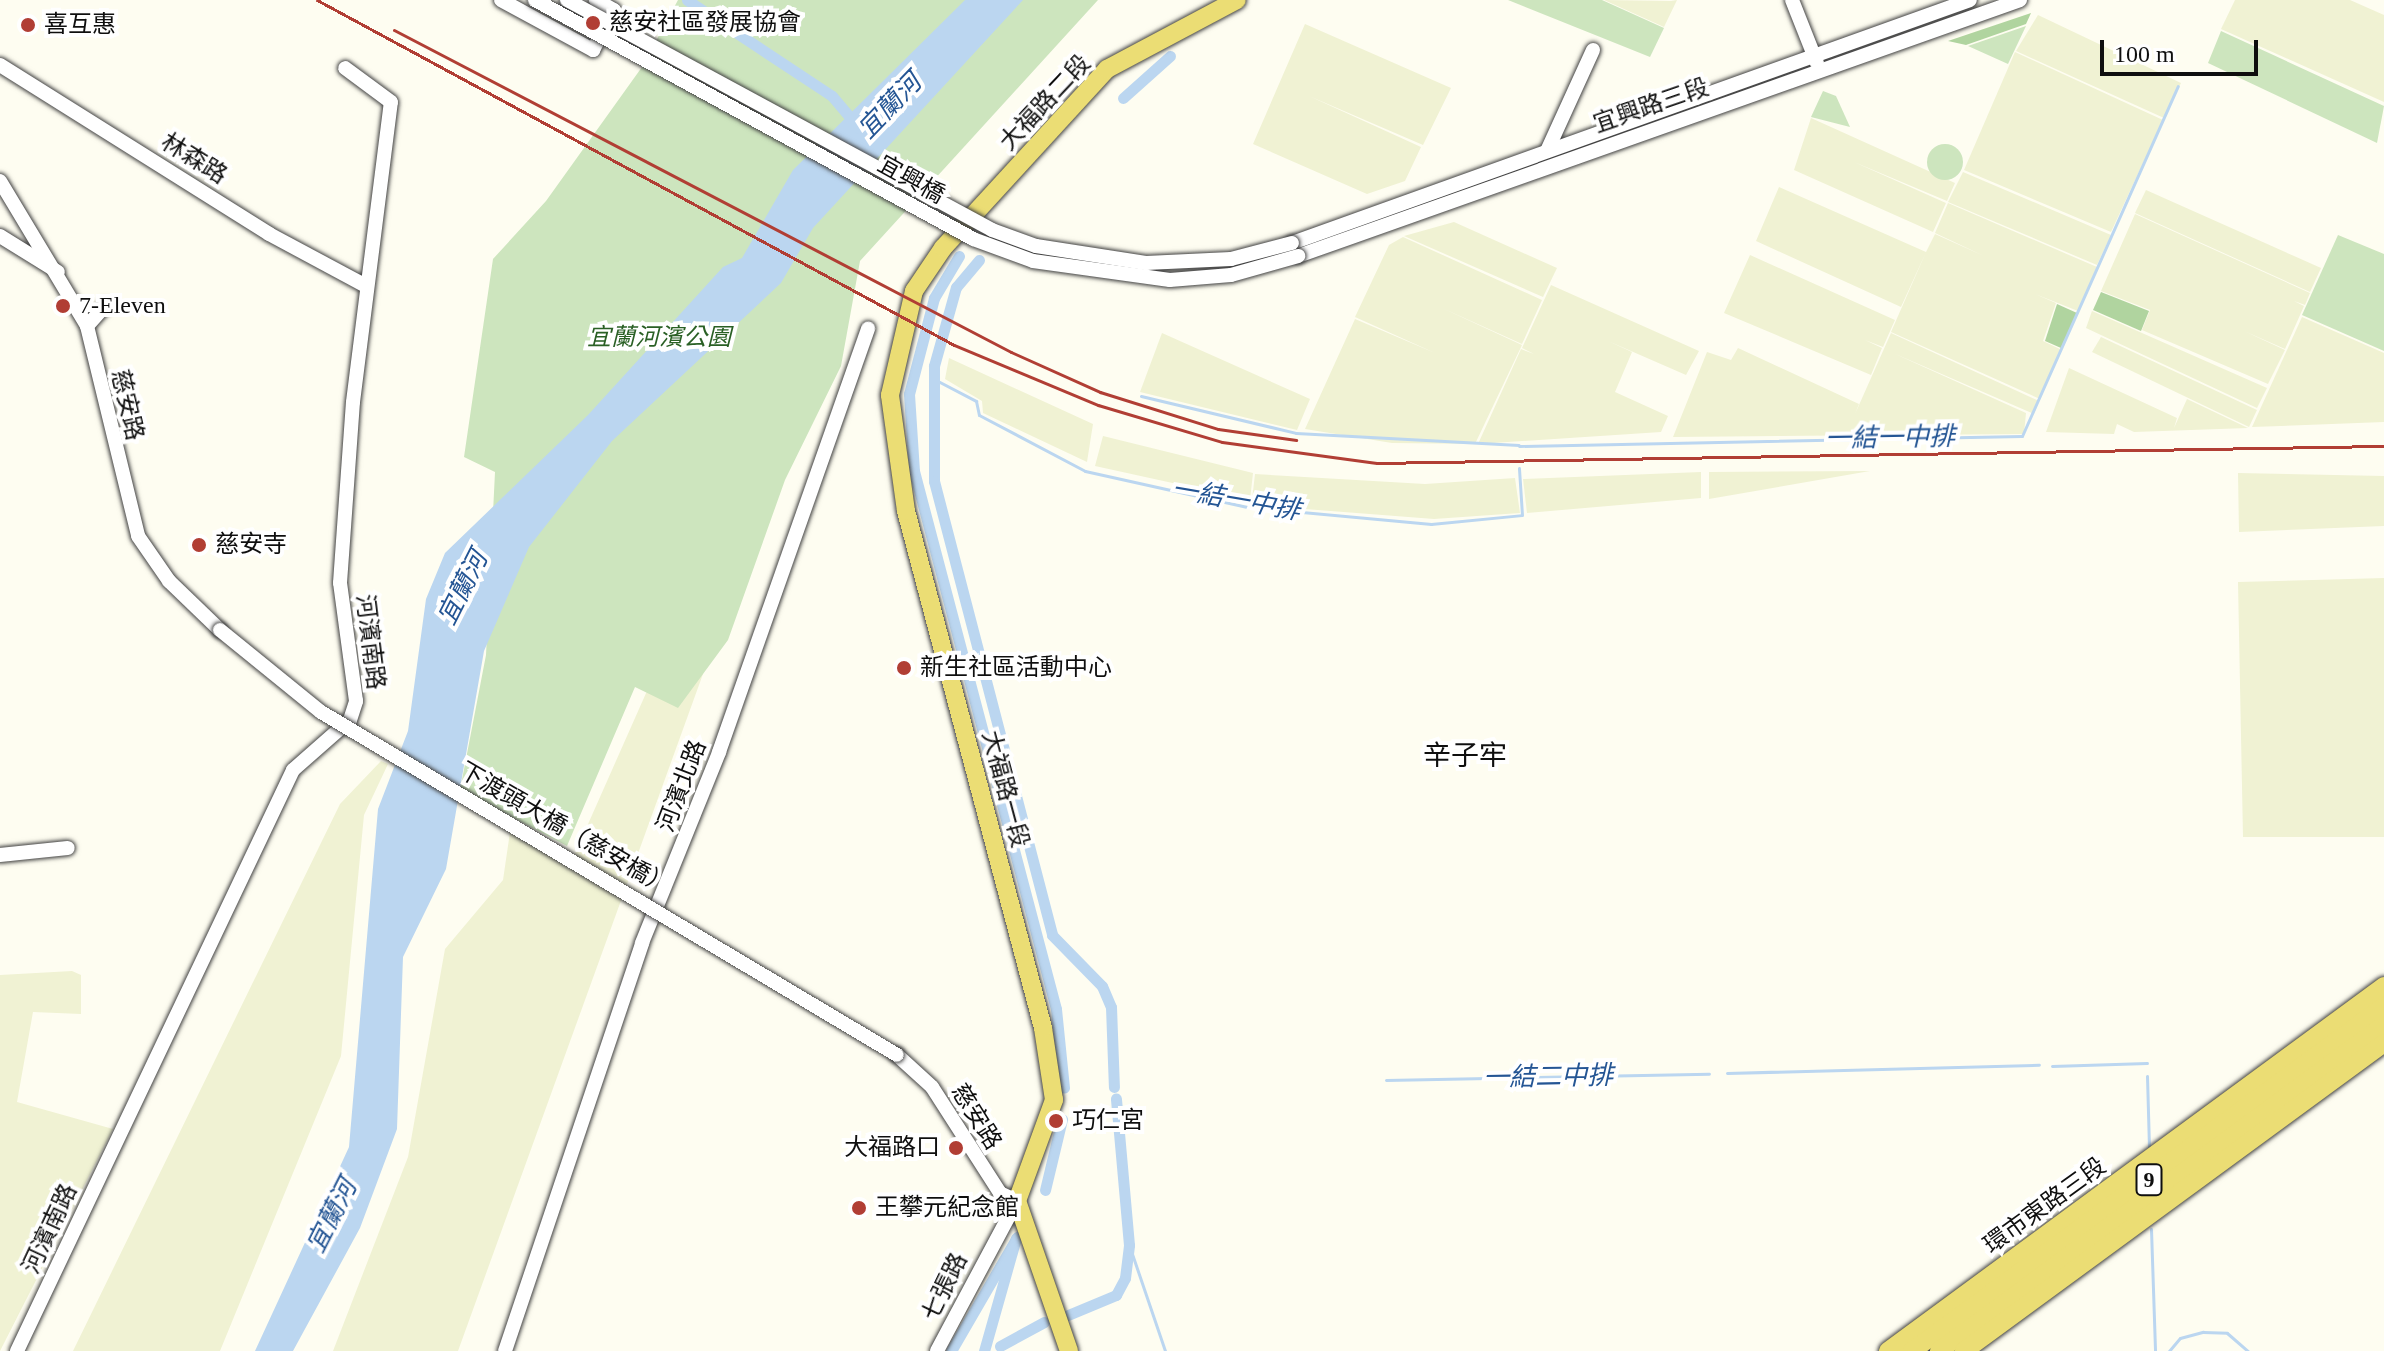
<!DOCTYPE html>
<meta charset="utf-8">
<style>
body{margin:0}
#map{position:relative;width:2384px;height:1351px;overflow:hidden;background:#fefdf1;font-family:"Times New Roman","Noto Sans TC",serif}
div>[style]{position:absolute}
.farmland>*{inset:0;background:#f0f2d3}
.green>*{inset:0;background:#cde5be}
.round{border-radius:50%}
.forest>*{inset:0;background:#b0d49f}
.water>*{inset:0;background:#bbd6f0}
.stream>*{height:3px;margin:-1.5px;padding:0 1.5px;transform-origin:1.5px;border-radius:1.5px;background:#bbd6f0}
.canal>*{height:11px;margin:-5.5px;padding:0 5.5px;transform-origin:5.5px;border-radius:5.5px;background:#bbd6f0}
.roads{filter:drop-shadow(0 0 2px #424242) drop-shadow(0 0 2px #424242)}
.minor>*{height:14px;margin:-7px;padding:0 7px;transform-origin:7px;border-radius:7px;background:#fff}
.major>*{height:18px;margin:-9px;padding:0 9px;transform-origin:9px;border-radius:9px;background:#ebdd74}
.rail>*{height:3px;margin:-1.5px;padding:0 1.5px;transform-origin:1.5px;border-radius:1.5px;background:#b13e34}
.bridges{filter:drop-shadow(0 0 2px #424242) drop-shadow(0 0 2px #424242)}
.minor-bridge>*{height:14px;margin:-7px;padding:0 7px;transform-origin:7px;border-radius:7px;background:#fff}
.dots>*{width:22px;height:22px;translate:-50% -50%;box-sizing:border-box;border:4px solid #fff;border-radius:50%}
span{translate:-50% -50%;white-space:nowrap;text-align:center;line-height:1.15;-webkit-text-stroke:8px #fff;paint-order:stroke}
.shield-label span{padding:2px 6px;background:#fff;border:2px solid;border-radius:6px;-webkit-text-stroke-width:0}
.shield-label{font-size:22px;color:#0f0f0f;font-weight:700}
.poi-label{font-size:24px;color:#0f0f0f}
.left{translate:0 -50%;text-align:left}
.right{translate:-100% -50%;text-align:right}
.street-label{font-size:24px;color:#0f0f0f}
.park-label{font-size:24px;color:#2a6025;font-style:italic}
.water-label{font-size:26px;color:#245594;font-style:italic}
.quarter-label{font-size:28px;color:#0f0f0f}
.scale{position:absolute;left:2100px;top:40px;width:158px;height:36px;box-sizing:border-box;border:4px solid #0f0f0f;border-top:0;padding-left:10px;font-size:24px;line-height:28px;white-space:nowrap;color:#0f0f0f;-webkit-text-stroke:6px #fff;paint-order:stroke}
</style>
<div id="map">
<div class="farmland">
<div style="clip-path:polygon(1604px 0,1671px 1px,1677px 0,1664px 27px)"></div>
<div style="clip-path:polygon(2235px 0,2350px 0,2384px 15px,2384px 102px,2221px 29px)"></div>
<div style="clip-path:polygon(2038px 15px,2181px 83px,2164px 118px,2016px 51px)"></div>
<div style="clip-path:polygon(1305px 24px,1451px 88px,1423px 145px,1309px 96px,1421px 147px,1405px 181px,1367px 194px,1253px 144px)"></div>
<div style="clip-path:polygon(2015px 52px,2163px 120px,2111px 232px,1964px 170px)"></div>
<div style="clip-path:polygon(1811px 118px,1955px 183px,1947px 201px,1854px 162px,1946px 203px,1933px 232px,1794px 170px)"></div>
<div style="clip-path:polygon(1963px 172px,2111px 235px,2097px 265px,1948px 202px)"></div>
<div style="clip-path:polygon(1779px 187px,1926px 252px,1935px 234px,1984px 256px,1935px 233px,1948px 203px,2097px 267px,2078px 311px,2035px 294px,2056px 303px,2043px 341px,2062px 350px,2040px 399px,1891px 332px,1926px 252px,1901px 307px,1756px 241px)"></div>
<div style="clip-path:polygon(2146px 190px,2321px 268px,2310px 292px,2135px 213px)"></div>
<div style="clip-path:polygon(2135px 214px,2310px 293px,2305px 305px,2294px 301px,2304px 306px,2285px 349px,2244px 331px,2285px 350px,2268px 384px,2142px 330px,2150px 310px,2101px 291px)"></div>
<div style="clip-path:polygon(1454px 222px,1557px 268px,1543px 297px,1404px 236px)"></div>
<div style="clip-path:polygon(1403px 237px,1542px 300px,1522px 344px,1442px 308px,1522px 345px,1475px 444px,1392px 443px,1305px 429px,1355px 319px,1435px 353px,1355px 317px,1389px 245px)"></div>
<div style="clip-path:polygon(1750px 255px,1895px 320px,1883px 347px,1865px 340px,1882px 348px,1871px 375px,1724px 313px)"></div>
<div style="clip-path:polygon(1551px 285px,1699px 351px,1686px 375px,1608px 341px,1632px 352px,1615px 392px,1668px 416px,1661px 432px,1478px 444px,1521px 349px,1534px 354px,1522px 348px)"></div>
<div style="clip-path:polygon(2092px 311px,2267px 388px,2257px 408px,2086px 328px)"></div>
<div style="clip-path:polygon(2302px 317px,2384px 353px,2384px 422px,2252px 427px)"></div>
<div style="clip-path:polygon(1162px 333px,1310px 399px,1297px 430px,1140px 392px)"></div>
<div style="clip-path:polygon(1891px 333px,2039px 401px,2034px 414px,1893px 353px,2026px 413px,2024px 434px,1673px 437px,1707px 352px,1731px 360px,1738px 348px,1859px 404px,1855px 414px)"></div>
<div style="clip-path:polygon(2101px 337px,2257px 410px,2249px 427px,2092px 352px)"></div>
<div style="clip-path:polygon(949px 358px,1093px 424px,1087px 462px,983px 413px,982px 401px,945px 379px)"></div>
<div style="clip-path:polygon(2069px 368px,2177px 418px,2174px 428px,2187px 399px,2248px 428px,2134px 432px,2117px 424px,2114px 434px,2046px 432px)"></div>
<div style="clip-path:polygon(1103px 436px,1253px 473px,1250px 500px,1095px 466px)"></div>
<div style="clip-path:polygon(1870px 471px,1709px 499px,1709px 472px)"></div>
<div style="clip-path:polygon(1701px 472px,1701px 498px,1527px 513px,1523px 479px)"></div>
<div style="clip-path:polygon(2238px 473px,2384px 476px,2384px 526px,2239px 532px)"></div>
<div style="clip-path:polygon(1255px 474px,1425px 484px,1515px 478px,1520px 513px,1434px 519px,1292px 508px,1252px 500px)"></div>
<div style="clip-path:polygon(754px 533px,458px 1351px,333px 1351px,408px 1157px,445px 949px,503px 880px,511px 825px,573px 858px,674px 630px)"></div>
<div style="clip-path:polygon(2384px 578px,2384px 837px,2243px 837px,2238px 582px)"></div>
<div style="clip-path:polygon(381px 761px,388px 764px,364px 815px,341px 1056px,220px 1351px,73px 1351px,340px 804px)"></div>
<div style="clip-path:polygon(72px 971px,81px 975px,81px 1014px,33px 1012px,17px 1102px,113px 1129px,0 1351px,0 975px)"></div>
</div>
<div class="green">
<div style="clip-path:polygon(678px 0,1098px 0,860px 261px,841px 366px,785px 480px,728px 640px,678px 708px,635px 687px,567px 846px,460px 790px,486px 655px,495px 472px,464px 457px,493px 259px,546px 201px,642px 67px)"></div>
<div style="clip-path:polygon(1508px 0,1602px 0,1664px 28px,1650px 57px)"></div>
<div style="clip-path:polygon(2026px 26px,2008px 64px,1968px 46px)"></div>
<div style="clip-path:polygon(2221px 31px,2384px 106px,2377px 143px,2208px 63px)"></div>
<div style="clip-path:polygon(1823px 91px,1836px 96px,1850px 127px,1811px 117px)"></div>
<div class="round" style="left:1927px;top:144px;width:36px;height:36px"></div>
<div style="clip-path:polygon(2338px 235px,2384px 254px,2384px 351px,2302px 315px)"></div>
</div>
<div class="forest">
<div style="clip-path:polygon(2031px 13px,2026px 24px,1966px 45px,1948px 41px)"></div>
<div style="clip-path:polygon(2101px 292px,2149px 311px,2141px 331px,2093px 310px)"></div>
<div style="clip-path:polygon(2057px 304px,2077px 313px,2061px 348px,2045px 341px)"></div>
</div>
<div class="water">
<div style="clip-path:polygon(965px 0,1023px 0,813px 228px,781px 283px,612px 441px,529px 547px,484px 651px,446px 869px,403px 957px,397px 1129px,360px 1228px,293px 1351px,255px 1351px,349px 1147px,378px 809px,408px 731px,426px 599px,445px 553px,588px 415px,723px 267px,742px 258px,793px 170px)"></div>
</div>
<div class="stream">
<div style="left:932px;top:378px;width:50px;rotate:27.6deg"></div>
<div style="left:976px;top:401px;width:14px;rotate:78deg"></div>
<div style="left:979px;top:415px;width:120px;rotate:27.8deg"></div>
<div style="left:1085px;top:471px;width:166px;rotate:12.5deg"></div>
<div style="left:1247px;top:507px;width:185px;rotate:5.3deg"></div>
<div style="left:1431px;top:524px;width:91px;rotate:-5.6deg"></div>
<div style="left:1522px;top:515px;width:47px;rotate:-93.7deg"></div>
<div style="left:1141px;top:396px;width:159px;rotate:13.4deg"></div>
<div style="left:1296px;top:433px;width:223px;rotate:3.1deg"></div>
<div style="left:1519px;top:446px;width:503px;rotate:-1.14deg"></div>
<div style="left:2022px;top:436px;width:383px;rotate:-66deg"></div>
<div style="left:2052px;top:1066px;width:95px;rotate:-1.8deg"></div>
<div style="left:1727px;top:1073px;width:312px;rotate:-1.5deg"></div>
<div style="left:2147px;top:1076px;width:72px;rotate:88.4deg"></div>
<div style="left:1386px;top:1080px;width:323px;rotate:-1.1deg"></div>
<div style="left:2151px;top:1229px;width:122px;rotate:88.1deg"></div>
<div style="left:1129px;top:1245px;width:112px;rotate:71.2deg"></div>
<div style="left:2169px;top:1351px;width:17px;rotate:-50deg"></div>
<div style="left:2180px;top:1338px;width:24px;rotate:-15deg"></div>
<div style="left:2203px;top:1332px;width:24px;rotate:2deg"></div>
<div style="left:2227px;top:1333px;width:28px;rotate:41deg"></div>
</div>
<div class="canal">
<div style="left:687px;top:0;width:174px;rotate:33.5deg"></div>
<div style="left:832px;top:96px;width:42px;rotate:49.8deg"></div>
<div style="left:1123px;top:98px;width:63px;rotate:-41.8deg"></div>
<div style="left:959px;top:256px;width:49px;rotate:120.8deg"></div>
<div style="left:934px;top:298px;width:99px;rotate:104.6deg"></div>
<div style="left:909px;top:394px;width:77px;rotate:86.3deg"></div>
<div style="left:914px;top:471px;width:556px;rotate:75.21deg"></div>
<div style="left:1056px;top:1009px;width:79px;rotate:84.2deg"></div>
<div style="left:979px;top:260px;width:35px;rotate:130deg"></div>
<div style="left:956px;top:287px;width:82px;rotate:105.6deg"></div>
<div style="left:934px;top:366px;width:115px;rotate:90deg"></div>
<div style="left:934px;top:481px;width:469px;rotate:75.4deg"></div>
<div style="left:1052px;top:935px;width:71px;rotate:45.6deg"></div>
<div style="left:1102px;top:986px;width:23px;rotate:67deg"></div>
<div style="left:1111px;top:1007px;width:80px;rotate:87.9deg"></div>
<div style="left:1045px;top:1190px;width:73px;rotate:-76.5deg"></div>
<div style="left:1068px;top:1315px;width:52px;rotate:-22.6deg"></div>
<div style="left:1116px;top:1295px;width:19px;rotate:-62deg"></div>
<div style="left:1125px;top:1278px;width:33px;rotate:-83deg"></div>
<div style="left:1129px;top:1245px;width:147px;rotate:-95.1deg"></div>
<div style="left:1000px;top:1346px;width:50px;rotate:-28.6deg"></div>
<div style="left:951px;top:1351px;width:132px;rotate:-59.9deg"></div>
<div style="left:984px;top:1351px;width:117px;rotate:-74.2deg"></div>
</div>
<div class="roads">
<div class="minor">
<div style="left:501px;top:0;width:105px;rotate:28.5deg"></div>
<div style="left:593px;top:50px;width:45px;rotate:-62.3deg"></div>
<div style="left:614px;top:10px;width:21px;rotate:-151deg"></div>
<div style="left:1792px;top:0;width:68px;rotate:68.4deg"></div>
<div style="left:0;top:65px;width:318px;rotate:32.1deg"></div>
<div style="left:269px;top:234px;width:110px;rotate:28.2deg"></div>
<div style="left:1547px;top:151px;width:111px;rotate:-65.5deg"></div>
<div style="left:0;top:181px;width:169px;rotate:59deg"></div>
<div style="left:87px;top:326px;width:216px;rotate:76.3deg"></div>
<div style="left:138px;top:536px;width:55px;rotate:55.4deg"></div>
<div style="left:169px;top:581px;width:71px;rotate:43.9deg"></div>
<div style="left:0;top:236px;width:68px;rotate:31.8deg"></div>
<div style="left:1292px;top:243px;width:720px;rotate:-19.72deg"></div>
<div style="left:1298px;top:256px;width:766px;rotate:-19.52deg"></div>
<div style="left:87px;top:326px;width:27px;rotate:-48deg"></div>
<div style="left:0;top:855px;width:68px;rotate:-5.9deg"></div>
<div style="left:897px;top:1055px;width:47px;rotate:42.4deg"></div>
<div style="left:932px;top:1087px;width:126px;rotate:57.3deg"></div>
<div style="left:1000px;top:1193px;width:19px;rotate:25deg"></div>
<div style="left:1017px;top:1201px;width:170px;rotate:118.1deg"></div>
<div style="left:17px;top:1351px;width:643px;rotate:-64.59deg"></div>
<div style="left:293px;top:770px;width:76px;rotate:-41.3deg"></div>
<div style="left:350px;top:720px;width:20px;rotate:-72deg"></div>
<div style="left:356px;top:701px;width:119px;rotate:-97.7deg"></div>
<div style="left:340px;top:583px;width:181px;rotate:-85.9deg"></div>
<div style="left:353px;top:402px;width:302px;rotate:-82.8deg"></div>
<div style="left:391px;top:102px;width:57px;rotate:-143.5deg"></div>
<div style="left:505px;top:1351px;width:430px;rotate:-71.4deg"></div>
<div style="left:642px;top:943px;width:206px;rotate:-68deg"></div>
<div style="left:719px;top:752px;width:449px;rotate:-70.6deg"></div>
</div>
<div class="major">
<div style="left:1069px;top:1351px;width:159px;rotate:-109.1deg"></div>
<div style="left:1017px;top:1201px;width:108px;rotate:-69.9deg"></div>
<div style="left:1054px;top:1100px;width:73px;rotate:-98.7deg"></div>
<div style="left:1043px;top:1028px;width:535px;rotate:-104.84deg"></div>
<div style="left:906px;top:511px;width:117px;rotate:-97.9deg"></div>
<div style="left:890px;top:395px;width:107px;rotate:-77deg"></div>
<div style="left:914px;top:291px;width:52px;rotate:-56deg"></div>
<div style="left:943px;top:248px;width:243px;rotate:-47.5deg"></div>
<div style="left:1107px;top:69px;width:147px;rotate:-28deg"></div>
<div style="left:1888px;top:1351px;width:616px;rotate:-36.35deg"></div>
<div style="left:1912px;top:1351px;width:585px;rotate:-36.16deg"></div>
<div style="left:1939px;top:1351px;width:552px;rotate:-36.23deg"></div>
<div style="left:1964px;top:1351px;width:521px;rotate:-36.25deg"></div>
</div>
</div>
<div class="rail">
<div style="left:317px;top:0;width:724px;rotate:28.44deg"></div>
<div style="left:954px;top:345px;width:156px;rotate:22.6deg"></div>
<div style="left:1098px;top:405px;width:129px;rotate:16.6deg"></div>
<div style="left:1222px;top:442px;width:156px;rotate:7.7deg"></div>
<div style="left:1377px;top:463px;width:1007px;rotate:-0.97deg"></div>
<div style="left:394px;top:30px;width:696px;rotate:27.56deg"></div>
<div style="left:1011px;top:352px;width:98px;rotate:24.2deg"></div>
<div style="left:1100px;top:392px;width:124px;rotate:17.4deg"></div>
<div style="left:1218px;top:429px;width:79px;rotate:8deg"></div>
</div>
<div class="bridges">
<div class="minor-bridge">
<div style="left:535px;top:0;width:499px;rotate:28.6deg"></div>
<div style="left:973px;top:239px;width:64px;rotate:20.1deg"></div>
<div style="left:1033px;top:261px;width:138px;rotate:7.9deg"></div>
<div style="left:1170px;top:280px;width:61px;rotate:-4.7deg"></div>
<div style="left:1231px;top:275px;width:70px;rotate:-15.8deg"></div>
<div style="left:567px;top:0;width:483px;rotate:28.4deg"></div>
<div style="left:992px;top:230px;width:47px;rotate:20deg"></div>
<div style="left:1036px;top:246px;width:111px;rotate:8.8deg"></div>
<div style="left:1146px;top:263px;width:85px;rotate:-2.7deg"></div>
<div style="left:1231px;top:259px;width:63px;rotate:-14.7deg"></div>
<div style="left:220px;top:630px;width:130px;rotate:39.1deg"></div>
<div style="left:321px;top:712px;width:670px;rotate:30.77deg"></div>
</div>
</div>
<div class="dots">
<div style="left:593px;top:23px;background:#b13e34"></div>
<div style="left:28px;top:25px;background:#b13e34"></div>
<div style="left:63px;top:306px;background:#b13e34"></div>
<div style="left:199px;top:545px;background:#b13e34"></div>
<div style="left:904px;top:668px;background:#b13e34"></div>
<div style="left:1056px;top:1121px;background:#b13e34"></div>
<div style="left:956px;top:1148px;background:#b13e34"></div>
<div style="left:859px;top:1208px;background:#b13e34"></div>
</div>
<div class="shield-label">
<span style="left:2149px;top:1180px">9</span>
</div>
<div class="poi-label">
<span class="left" style="left:609px;top:23px">慈安社區發展協會</span>
<span class="left" style="left:44px;top:25px">喜互惠</span>
<span class="left" style="left:79px;top:306px">7-Eleven</span>
<span class="left" style="left:215px;top:545px">慈安寺</span>
<span class="left" style="left:920px;top:668px">新生社區活動中心</span>
<span class="left" style="left:1072px;top:1121px">巧仁宮</span>
<span class="right" style="left:940px;top:1148px">大福路口</span>
<span class="left" style="left:875px;top:1208px">王攀元紀念館</span>
</div>
<div class="street-label">
<span style="left:1045px;top:103px;rotate:-47deg">大福路二段</span>
<span style="left:1651px;top:106px;rotate:-19deg">宜興路三段</span>
<span style="left:194px;top:159px;rotate:32deg">林森路</span>
<span style="left:911px;top:180px;rotate:29deg">宜興橋</span>
<span style="left:127px;top:405px;rotate:77deg">慈安路</span>
<span style="left:370px;top:642px;rotate:83deg">河濱南路</span>
<span style="left:682px;top:786px;rotate:-69deg">河濱北路</span>
<span style="left:1005px;top:789px;rotate:75deg">大福路一段</span>
<span style="left:565px;top:829px;rotate:30deg">下渡頭大橋（慈安橋）</span>
<span style="left:976px;top:1117px;rotate:58deg">慈安路</span>
<span style="left:2045px;top:1206px;rotate:-36deg">環市東路三段</span>
<span style="left:50px;top:1229px;rotate:-65deg">河濱南路</span>
<span style="left:945px;top:1287px;rotate:-64deg">七張路</span>
</div>
<div class="park-label">
<span style="left:659px;top:338px">宜蘭河濱公園</span>
</div>
<div class="water-label">
<span style="left:890px;top:106px;rotate:-46deg">宜蘭河</span>
<span style="left:1890px;top:438px;rotate:-1deg">一結一中排</span>
<span style="left:1236px;top:500px;rotate:10deg">一結一中排</span>
<span style="left:463px;top:588px;rotate:-63deg">宜蘭河</span>
<span style="left:1548px;top:1077px;rotate:-1deg">一結二中排</span>
<span style="left:332px;top:1216px;rotate:-63deg">宜蘭河</span>
</div>
<div class="quarter-label">
<span style="left:1465px;top:756px">辛子牢</span>
</div>
<div class="scale">100 m</div>
</div>
